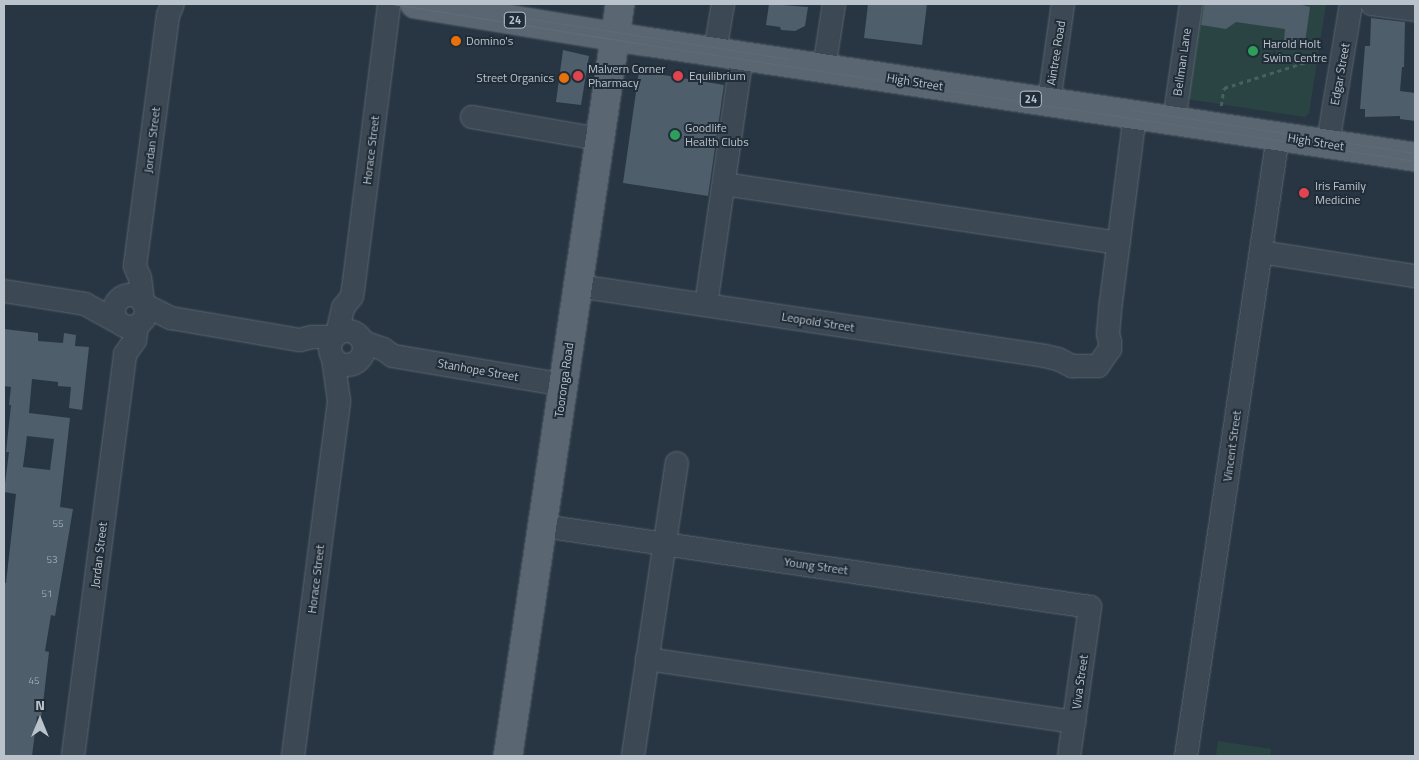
<!DOCTYPE html>
<style>
body{margin:0}
#map{position:relative;width:1419px;height:760px;overflow:hidden;background:#283643;font-family:"Titillium Web",sans-serif}
div>[style]{position:absolute}
.green>*{inset:0;background:#2a4444}
.building>*{inset:0;background:#4e5e6b}
.path>*{height:2.5px;margin-top:-1.25px;transform-origin:0;background:repeating-linear-gradient(90deg,#486060 0 4px,transparent 0 8px)}
.roads{filter:drop-shadow(0 0 1px #5b6670) drop-shadow(0 0 1px #5b6670)}
.minor>*{height:22px;margin:-11px;padding:0 11px;transform-origin:11px;border-radius:11px;background:#3c4853}
.minor>.ring{margin:-11px;padding:0;box-sizing:content-box;background:none;border:22px solid #3c4853;border-radius:50%}
.major>*{height:28px;margin:-14px;padding:0 14px;transform-origin:14px;border-radius:14px;background:#5a6773}
.tram>*{height:1px;margin:-0.5px;padding:0 0.5px;transform-origin:0.5px;border-radius:0.5px;background:#5e6c7a}
.dots>*{width:14px;height:14px;translate:-50% -50%;box-sizing:border-box;border:2px solid #212d38;border-radius:50%}
span{translate:-50% -50%;white-space:nowrap;text-align:center;line-height:1.15;-webkit-text-stroke:4px #212d38;paint-order:stroke}
.number-label{font-size:10px;color:#9faab4}
.number-label span{-webkit-text-stroke-width:0}
.shield-label span{padding:1px 4px;background:#212d38;border:1px solid;border-radius:4px;-webkit-text-stroke-width:0}
.shield-label{font-size:11px;color:#bac3cc;font-weight:700}
.poi-label{font-size:12px;color:#bac3cc}
.left{translate:0 -50%;text-align:left}
.right{translate:-100% -50%;text-align:right}
.street-label{font-size:12px;color:#bac3cc}
.frame{position:absolute;inset:0;border:5px solid #bac3cc;pointer-events:none}
.north{position:absolute;left:15px;top:695px;width:50px;height:50px;-webkit-text-stroke:4px #212d38;paint-order:stroke;rotate:0deg;font-size:14px;font-weight:700;line-height:20px;text-align:center;color:#bac3cc}
.north::after{content:'';display:block;margin:auto;width:18px;height:22px;background:#bac3cc;clip-path:polygon(50% 0,100% 100%,50% 72%,0 100%)}
</style>
<div id="map">
<div class="green">
<div style="clip-path:polygon(1195px 4px,1326px 4px,1309px 113px,1305px 117px,1180px 98px)"></div>
<div style="clip-path:polygon(1218px 741px,1271px 749px,1270px 756px,1216px 756px)"></div>
</div>
<div class="building">
<div style="clip-path:polygon(769px 4px,808px 7px,805px 26px,795px 31px,781px 30px,780px 27px,766px 25px)"></div>
<div style="clip-path:polygon(868px 4px,927px 4px,922px 45px,864px 38px)"></div>
<div style="clip-path:polygon(1204px 4px,1298px 4px,1310px 7px,1305px 43px,1284px 40px,1285px 29px,1236px 22px,1226px 29px,1201px 25px)"></div>
<div style="clip-path:polygon(1371px 18px,1405px 22px,1404px 67px,1402px 67px,1400px 91px,1415px 93px,1415px 121px,1400px 119px,1400px 116px,1365px 117px,1365px 109px,1360px 109px,1365px 46px,1370px 46px)"></div>
<div style="clip-path:polygon(563px 50px,589px 56px,581px 105px,556px 102px)"></div>
<div style="clip-path:polygon(639px 71px,724px 85px,708px 196px,623px 183px)"></div>
<div style="clip-path:polygon(evenodd,4px 329px,38px 333px,38px 341px,63px 343px,64px 333px,76px 335px,75px 346px,89px 347px,82px 410px,69px 408px,71px 387px,58px 386px,58px 382px,32px 379px,29px 413px,70px 418px,60px 507px,73px 509px,55px 616px,51px 615px,45px 651px,49px 652px,43px 704px,41px 717px,37px 716px,32px 756px,4px 756px,4px 583px,6px 583px,16px 494px,4px 492px,9px 452px,6px 452px,11px 405px,9px 405px,11px 387px,4px 386px,4px 329px,27px 436px,54px 439px,50px 470px,23px 467px,27px 436px)"></div>
</div>
<div class="path">
<div style="left:1221px;top:106px;width:18px;rotate:-81deg"></div>
<div style="left:1224px;top:88px;width:100px;rotate:-17.5deg"></div>
</div>
<div class="roads">
<div class="minor">
<div style="left:1372px;top:4px;width:43px;rotate:7.9deg"></div>
<div style="left:715px;top:51px;width:48px;rotate:-80.3deg"></div>
<div style="left:824px;top:68px;width:65px;rotate:-81.1deg"></div>
<div style="left:1049px;top:102px;width:99px;rotate:-81.9deg"></div>
<div style="left:472px;top:117px;width:130px;rotate:9.8deg"></div>
<div style="left:1174px;top:121px;width:118px;rotate:-81.7deg"></div>
<div style="left:1328px;top:143px;width:141px;rotate:-80.6deg"></div>
<div style="left:724px;top:184px;width:399px;rotate:8.5deg"></div>
<div style="left:1261px;top:252px;width:156px;rotate:8.9deg"></div>
<div style="left:578px;top:286px;width:472px;rotate:8.5deg"></div>
<div style="left:1045px;top:356px;width:13px;rotate:13deg"></div>
<div style="left:1058px;top:359px;width:16px;rotate:27deg"></div>
<div style="left:1072px;top:366px;width:26px"></div>
<div style="left:1098px;top:366px;width:21px;rotate:-55deg"></div>
<div style="left:1110px;top:349px;width:7px;rotate:-90deg"></div>
<div style="left:1110px;top:342px;width:8px;rotate:-104deg"></div>
<div style="left:1108px;top:334px;width:32px;rotate:-85deg"></div>
<div style="left:1111px;top:302px;width:189px;rotate:-82.7deg"></div>
<div style="left:4px;top:291px;width:82px;rotate:9.1deg"></div>
<div style="left:85px;top:304px;width:35px;rotate:29deg"></div>
<div class="ring" style="left:114px;top:295px;width:10px;height:10px"></div>
<div style="left:143px;top:302px;width:24px;rotate:-97deg"></div>
<div style="left:140px;top:278px;width:13px;rotate:-113deg"></div>
<div style="left:135px;top:266px;width:253px;rotate:-82.5deg"></div>
<div style="left:168px;top:15px;width:12px;rotate:-66deg"></div>
<div style="left:145px;top:305px;width:29px;rotate:27deg"></div>
<div style="left:171px;top:318px;width:131px;rotate:9.7deg"></div>
<div style="left:300px;top:340px;width:12px;rotate:-14deg"></div>
<div style="left:312px;top:337px;width:22px"></div>
<div style="left:706px;top:305px;width:253px;rotate:-81.8deg"></div>
<div class="ring" style="left:330px;top:331px;width:12px;height:12px"></div>
<div style="left:337px;top:334px;width:27px;rotate:-77deg"></div>
<div style="left:343px;top:308px;width:15px;rotate:-53deg"></div>
<div style="left:352px;top:296px;width:6px;rotate:-81deg"></div>
<div style="left:353px;top:290px;width:288px;rotate:-82.8deg"></div>
<div style="left:363px;top:342px;width:21px;rotate:19deg"></div>
<div style="left:383px;top:349px;width:12px;rotate:35deg"></div>
<div style="left:393px;top:356px;width:173px;rotate:9.6deg"></div>
<div style="left:543px;top:526px;width:553px;rotate:8.42deg"></div>
<div style="left:1090px;top:607px;width:150px;rotate:98deg"></div>
<div style="left:647px;top:659px;width:432px;rotate:8.4deg"></div>
<div style="left:73px;top:756px;width:405px;rotate:-82.6deg"></div>
<div style="left:125px;top:354px;width:17px;rotate:-54deg"></div>
<div style="left:135px;top:340px;width:14px;rotate:-82deg"></div>
<div style="left:293px;top:756px;width:358px;rotate:-82.6deg"></div>
<div style="left:339px;top:401px;width:43px;rotate:-97.9deg"></div>
<div style="left:633px;top:756px;width:296px;rotate:-81.5deg"></div>
<div style="left:1186px;top:756px;width:627px;rotate:-81.56deg"></div>
</div>
<div class="major">
<div style="left:415px;top:4px;width:230px;rotate:9.3deg"></div>
<div style="left:642px;top:41px;width:782px;rotate:8.53deg"></div>
<div style="left:508px;top:756px;width:760px;rotate:-81.53deg"></div>
</div>
</div>
<div class="tram">
<div style="left:393px;top:4px;width:253px;rotate:9.1deg"></div>
<div style="left:643px;top:44px;width:781px;rotate:8.62deg"></div>
<div style="left:520px;top:17px;width:272px;rotate:8.9deg"></div>
<div style="left:1133px;top:110px;width:285px;rotate:8.7deg"></div>
</div>
<div class="dots">
<div style="left:456px;top:41px;background:#e8710a"></div>
<div style="left:1253px;top:51px;background:#2e9e5b"></div>
<div style="left:578px;top:76px;background:#e0444e"></div>
<div style="left:678px;top:76px;background:#e0444e"></div>
<div style="left:564px;top:78px;background:#e8710a"></div>
<div style="left:675px;top:135px;background:#2e9e5b"></div>
<div style="left:1304px;top:193px;background:#e0444e"></div>
</div>
<div class="number-label">
<span style="left:58px;top:524px">55</span>
<span style="left:52px;top:560px">53</span>
<span style="left:47px;top:594px">51</span>
<span style="left:34px;top:681px">45</span>
</div>
<div class="shield-label">
<span style="left:515px;top:20px">24</span>
<span style="left:1031px;top:99px">24</span>
</div>
<div class="poi-label">
<span class="left" style="left:466px;top:41px">Domino's</span>
<span class="left" style="left:1263px;top:51px">Harold Holt<br>Swim Centre</span>
<span class="left" style="left:588px;top:76px">Malvern Corner<br>Pharmacy</span>
<span class="left" style="left:689px;top:76px">Equilibrium</span>
<span class="right" style="left:554px;top:78px">Street Organics</span>
<span class="left" style="left:685px;top:135px">Goodlife<br>Health Clubs</span>
<span class="left" style="left:1315px;top:193px">Iris Family<br>Medicine</span>
</div>
<div class="street-label">
<span style="left:1056px;top:53px;rotate:-81deg">Aintree Road</span>
<span style="left:1182px;top:62px;rotate:-82deg">Bellman Lane</span>
<span style="left:1340px;top:74px;rotate:-80deg">Edgar Street</span>
<span style="left:915px;top:82px;rotate:9deg">High Street</span>
<span style="left:152px;top:140px;rotate:-83deg">Jordan Street</span>
<span style="left:1316px;top:142px;rotate:9deg">High Street</span>
<span style="left:371px;top:150px;rotate:-83deg">Horace Street</span>
<span style="left:818px;top:322px;rotate:9deg">Leopold Street</span>
<span style="left:478px;top:370px;rotate:10deg">Stanhope Street</span>
<span style="left:564px;top:380px;rotate:-82deg">Tooronga Road</span>
<span style="left:1232px;top:446px;rotate:-82deg">Vincent Street</span>
<span style="left:99px;top:555px;rotate:-83deg">Jordan Street</span>
<span style="left:816px;top:566px;rotate:8deg">Young Street</span>
<span style="left:316px;top:579px;rotate:-83deg">Horace Street</span>
<span style="left:1080px;top:682px;rotate:-82deg">Viva Street</span>
</div>
<div class="frame"></div>
<div class="north">N</div>
</div>
